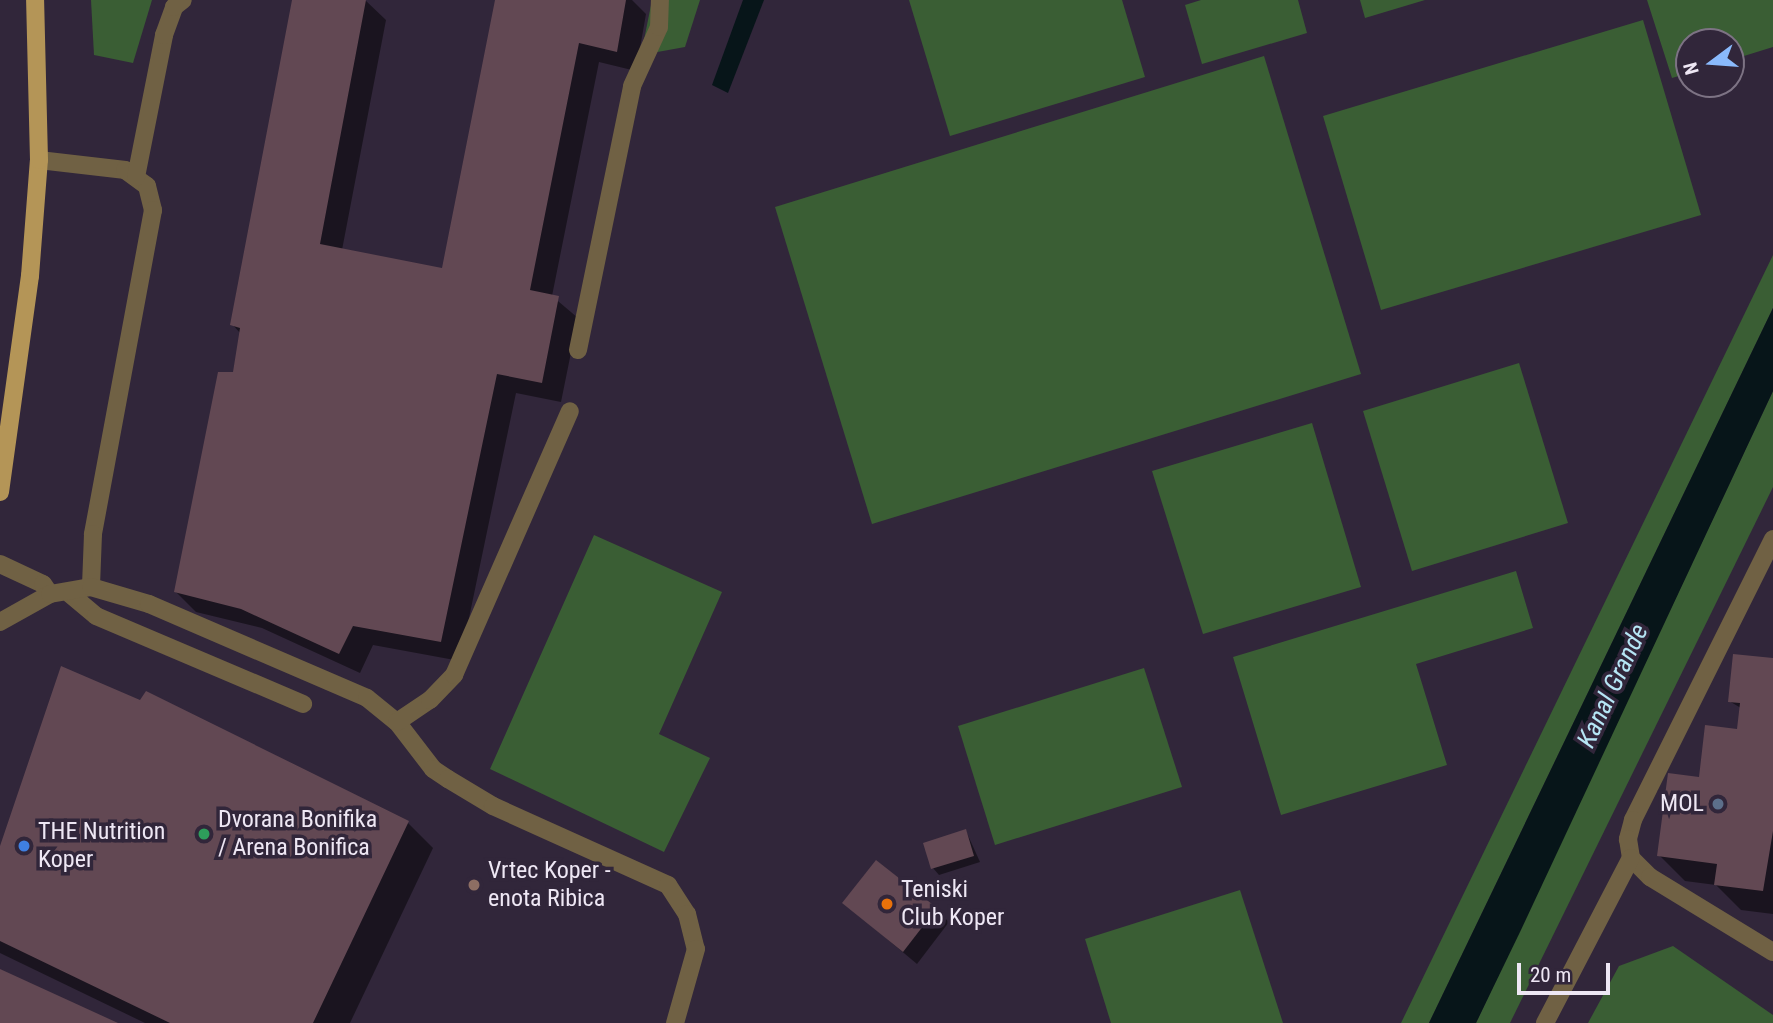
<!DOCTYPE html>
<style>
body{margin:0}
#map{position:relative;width:1773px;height:1023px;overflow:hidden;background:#31263a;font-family:"Roboto Condensed",sans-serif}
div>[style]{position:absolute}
.green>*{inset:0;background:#3a5e34}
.water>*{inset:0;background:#071519}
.shadow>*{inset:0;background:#0007}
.building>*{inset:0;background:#624853}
.minor>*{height:18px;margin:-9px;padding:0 9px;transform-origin:9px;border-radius:9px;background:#706144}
.major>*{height:18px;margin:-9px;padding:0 9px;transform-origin:9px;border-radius:9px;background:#b49557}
.dots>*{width:19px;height:19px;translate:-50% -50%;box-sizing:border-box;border:4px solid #31263a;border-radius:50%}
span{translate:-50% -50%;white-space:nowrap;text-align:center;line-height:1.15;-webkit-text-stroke:7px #31263a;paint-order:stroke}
.poi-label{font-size:24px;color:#eee7f4}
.right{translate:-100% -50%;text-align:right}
.left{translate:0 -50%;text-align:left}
.water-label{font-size:26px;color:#b6e6f5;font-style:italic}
.north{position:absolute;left:1675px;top:28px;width:70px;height:70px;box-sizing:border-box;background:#31263a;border:2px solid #7d7384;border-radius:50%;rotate:254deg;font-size:19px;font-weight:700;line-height:28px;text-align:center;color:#eee7f4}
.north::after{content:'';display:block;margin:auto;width:24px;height:32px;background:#8abafc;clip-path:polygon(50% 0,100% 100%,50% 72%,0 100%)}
.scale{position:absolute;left:1517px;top:963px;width:93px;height:32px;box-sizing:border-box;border:4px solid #eee7f4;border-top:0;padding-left:9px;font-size:21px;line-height:24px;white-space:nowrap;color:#eee7f4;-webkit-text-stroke:5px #31263a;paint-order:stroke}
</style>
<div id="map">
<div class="green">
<div style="clip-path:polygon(91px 0,152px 0,133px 63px,94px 55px)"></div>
<div style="clip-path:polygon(652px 0,700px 0,685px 47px,641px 55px)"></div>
<div style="clip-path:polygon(909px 0,1122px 0,1145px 77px,950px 136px)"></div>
<div style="clip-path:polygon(1201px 0,1298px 0,1307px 33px,1202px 64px,1185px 5px)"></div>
<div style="clip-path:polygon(1360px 0,1425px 0,1365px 18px)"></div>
<div style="clip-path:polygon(1647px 0,1773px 0,1773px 47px,1731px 60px,1731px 42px,1689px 42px,1689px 73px,1672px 78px)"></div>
<div style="clip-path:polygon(1643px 20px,1701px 215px,1381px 310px,1323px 116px)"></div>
<div style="clip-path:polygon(1264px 56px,1361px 374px,872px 524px,775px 207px)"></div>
<div style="clip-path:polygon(1773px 255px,1773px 308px,1429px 1023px,1401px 1023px)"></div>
<div style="clip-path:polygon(1519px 363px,1568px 523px,1412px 571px,1363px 411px)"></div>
<div style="clip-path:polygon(1773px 391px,1773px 487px,1510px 1023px,1476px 1023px)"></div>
<div style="clip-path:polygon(1312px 423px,1361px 587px,1203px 634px,1152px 471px)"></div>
<div style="clip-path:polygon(594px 535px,722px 592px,659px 734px,710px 758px,664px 852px,490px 769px)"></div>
<div style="clip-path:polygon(1516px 571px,1533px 628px,1416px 664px,1447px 765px,1281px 815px,1233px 657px)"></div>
<div style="clip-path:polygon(1144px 668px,1182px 787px,995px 845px,958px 726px)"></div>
<div style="clip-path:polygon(1240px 890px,1283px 1023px,1111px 1023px,1085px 939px)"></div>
<div style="clip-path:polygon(1673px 946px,1773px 1015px,1773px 1023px,1588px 1023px,1619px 966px)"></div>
</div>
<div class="water">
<div style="clip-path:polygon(743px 0,764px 0,728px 93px,712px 85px)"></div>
<div style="clip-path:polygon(1773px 308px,1773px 391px,1520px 932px,1476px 1023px,1429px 1023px)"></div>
</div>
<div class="shadow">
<div style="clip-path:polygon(293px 0,365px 0,386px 20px,342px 250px,444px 270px,497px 0,632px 0,646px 14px,636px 71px,599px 62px,552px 296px,578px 318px,561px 402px,516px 393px,460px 661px,373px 645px,360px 673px,262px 628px,196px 612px,176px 592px,235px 374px,241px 334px,232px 324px)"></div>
<div style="clip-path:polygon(1773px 660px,1773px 914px,1741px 910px,1716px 885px,1685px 881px,1659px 855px,1700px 779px,1738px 731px,1741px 708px,1729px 701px)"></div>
<div style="clip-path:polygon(408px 823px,433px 848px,350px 1023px,145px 1023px,0 953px,0 852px)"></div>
<div style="clip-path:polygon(966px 831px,980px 862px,939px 875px,933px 868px)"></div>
<div style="clip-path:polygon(844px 903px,935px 909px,949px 922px,917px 964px)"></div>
</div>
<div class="building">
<div style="clip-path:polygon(292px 0,366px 0,320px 244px,442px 268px,495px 0,626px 0,617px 52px,579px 43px,530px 290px,559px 296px,542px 383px,497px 374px,441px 642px,353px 626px,339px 654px,241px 609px,174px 592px,218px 372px,233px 372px,240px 328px,230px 325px)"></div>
<div style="clip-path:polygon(1733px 654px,1773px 658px,1773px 831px,1763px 891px,1714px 885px,1717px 864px,1657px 856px,1668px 773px,1699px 777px,1705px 725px,1737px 729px,1740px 703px,1728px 702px)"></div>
<div style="clip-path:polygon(61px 666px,140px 700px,146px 691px,409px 821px,313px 1023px,170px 1023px,0 941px,0 846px)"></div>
<div style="clip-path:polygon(966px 829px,974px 856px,931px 869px,923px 843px)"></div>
<div style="clip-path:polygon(876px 860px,937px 908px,903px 952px,842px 903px)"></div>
<div style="clip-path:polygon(0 969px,118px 1023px,0 1023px)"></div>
</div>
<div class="minor">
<div style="left:39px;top:160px;width:87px;rotate:6.6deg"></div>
<div style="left:125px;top:170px;width:27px;rotate:36deg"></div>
<div style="left:147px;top:186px;width:25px;rotate:76deg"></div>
<div style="left:153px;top:210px;width:330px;rotate:100.5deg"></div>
<div style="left:93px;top:534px;width:53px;rotate:92.2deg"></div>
<div style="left:136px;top:177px;width:145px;rotate:-78.8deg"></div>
<div style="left:164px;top:35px;width:30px;rotate:-70deg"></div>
<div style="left:174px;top:7px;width:11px;rotate:-38deg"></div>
<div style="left:578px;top:350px;width:269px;rotate:-78.4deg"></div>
<div style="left:632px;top:86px;width:65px;rotate:-65.4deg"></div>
<div style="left:659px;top:27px;width:27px;rotate:-88deg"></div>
<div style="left:1773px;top:539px;width:314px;rotate:116.5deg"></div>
<div style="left:1633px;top:820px;width:20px;rotate:105deg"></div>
<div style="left:1628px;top:839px;width:19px;rotate:81deg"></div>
<div style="left:1631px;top:858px;width:27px;rotate:45deg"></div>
<div style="left:1650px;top:877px;width:144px;rotate:31.4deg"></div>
<div style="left:0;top:564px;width:47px;rotate:24.9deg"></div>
<div style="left:43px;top:584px;width:12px;rotate:55deg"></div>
<div style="left:70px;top:594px;width:34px;rotate:40deg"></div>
<div style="left:96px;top:616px;width:225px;rotate:23deg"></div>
<div style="left:0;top:622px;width:57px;rotate:-29.2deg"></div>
<div style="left:50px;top:594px;width:42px;rotate:-9.7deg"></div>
<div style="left:91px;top:587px;width:60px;rotate:16.3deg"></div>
<div style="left:149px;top:604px;width:237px;rotate:23.3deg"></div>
<div style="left:367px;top:698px;width:38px;rotate:39deg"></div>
<div style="left:397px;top:722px;width:59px;rotate:52.5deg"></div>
<div style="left:433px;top:769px;width:18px;rotate:34deg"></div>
<div style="left:448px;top:779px;width:52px;rotate:31deg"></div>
<div style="left:493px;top:806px;width:192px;rotate:24.3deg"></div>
<div style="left:668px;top:885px;width:35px;rotate:57deg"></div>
<div style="left:687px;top:914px;width:36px;rotate:76deg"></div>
<div style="left:696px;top:949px;width:77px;rotate:105.8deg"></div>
<div style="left:397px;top:722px;width:40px;rotate:-34deg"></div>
<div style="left:430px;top:700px;width:35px;rotate:-46deg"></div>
<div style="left:454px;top:675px;width:288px;rotate:-66.3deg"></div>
<div style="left:1545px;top:1023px;width:186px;rotate:-62.5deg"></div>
</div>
<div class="major">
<div style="left:0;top:492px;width:218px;rotate:-82.1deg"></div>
<div style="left:30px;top:276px;width:116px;rotate:-85.6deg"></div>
<div style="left:39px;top:160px;width:160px;rotate:-91.4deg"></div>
</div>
<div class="dots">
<div style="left:1718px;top:804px;background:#5c6f8a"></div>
<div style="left:204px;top:834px;background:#2e9e5b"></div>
<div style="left:24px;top:846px;background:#3f7fe0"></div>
<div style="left:474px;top:885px;background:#8d6e63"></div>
<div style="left:887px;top:904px;background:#e8710a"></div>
</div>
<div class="poi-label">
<span class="right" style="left:1704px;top:804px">MOL</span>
<span class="left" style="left:218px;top:834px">Dvorana Bonifika<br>/ Arena Bonifica</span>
<span class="left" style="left:38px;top:846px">THE Nutrition<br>Koper</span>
<span class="left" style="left:488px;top:885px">Vrtec Koper -<br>enota Ribica</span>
<span class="left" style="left:901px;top:904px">Teniski<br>Club Koper</span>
</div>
<div class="water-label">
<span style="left:1613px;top:686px;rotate:-65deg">Kanal Grande</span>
</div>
<div class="north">N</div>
<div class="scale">20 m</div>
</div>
